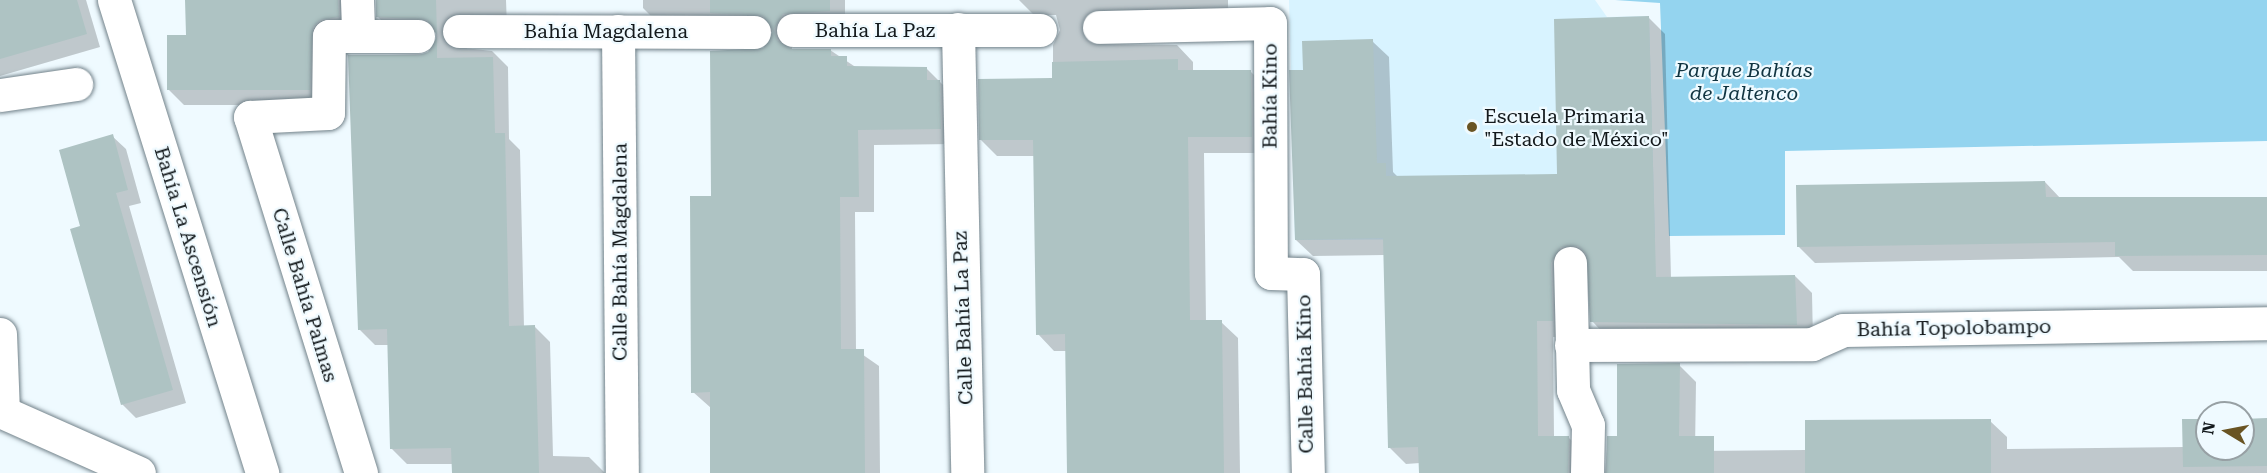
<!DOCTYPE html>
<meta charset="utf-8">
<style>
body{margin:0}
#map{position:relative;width:2267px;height:473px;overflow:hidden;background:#effaff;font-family:"Roboto Serif",serif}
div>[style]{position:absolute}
.built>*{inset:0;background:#d8f3ff}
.green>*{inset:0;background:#94d4ef}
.shadow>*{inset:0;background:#0003}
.building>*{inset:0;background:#aec3c3}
.roads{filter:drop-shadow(0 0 2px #72828a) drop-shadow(0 0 2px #72828a)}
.minor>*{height:33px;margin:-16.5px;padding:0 16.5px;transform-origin:16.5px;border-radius:16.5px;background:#fff}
.major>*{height:33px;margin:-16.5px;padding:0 16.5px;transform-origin:16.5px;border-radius:16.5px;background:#fff}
.dots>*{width:16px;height:16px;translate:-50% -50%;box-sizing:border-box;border:3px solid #effaff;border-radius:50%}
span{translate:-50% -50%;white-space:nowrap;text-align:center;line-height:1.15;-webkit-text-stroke:4.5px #effaff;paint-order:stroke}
.street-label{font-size:20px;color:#13191c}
.park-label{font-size:20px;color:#103441;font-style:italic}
.poi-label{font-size:20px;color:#13191c}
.left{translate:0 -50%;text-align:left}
.north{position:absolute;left:2195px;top:401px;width:60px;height:60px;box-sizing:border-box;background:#effaff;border:2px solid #97a0a4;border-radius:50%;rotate:280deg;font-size:16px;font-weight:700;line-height:24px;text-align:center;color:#13191c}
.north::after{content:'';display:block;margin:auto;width:21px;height:27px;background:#695423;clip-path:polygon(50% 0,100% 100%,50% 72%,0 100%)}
</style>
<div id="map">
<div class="built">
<div style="clip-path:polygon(1289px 0,1595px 0,1607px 17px,1649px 16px,1655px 238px,1295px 240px)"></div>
</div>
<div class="green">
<div style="clip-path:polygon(1615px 0,2267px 0,2267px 141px,1785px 151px,1785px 235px,1669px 236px,1660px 3px)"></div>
</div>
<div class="shadow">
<div style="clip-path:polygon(0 0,86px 0,100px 47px,0 76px)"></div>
<div style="clip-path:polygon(187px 0,367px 0,336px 35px,325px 105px,184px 105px,168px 89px,187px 37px)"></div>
<div style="clip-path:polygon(376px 0,506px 0,507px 27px,466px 30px,455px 47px,492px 51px,508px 67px,509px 139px,520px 150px,524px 327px,534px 326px,550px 342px,553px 456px,589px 457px,605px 473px,453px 473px,453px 464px,407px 464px,392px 449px,389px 345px,375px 345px,359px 329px,349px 56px,427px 54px,436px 45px,436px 32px,393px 32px,378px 17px)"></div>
<div style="clip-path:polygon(643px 0,845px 0,845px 26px,792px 37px,792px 50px,830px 50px,857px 68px,926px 68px,955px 97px,956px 144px,874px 145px,874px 212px,855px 212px,856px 350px,879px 366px,880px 473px,712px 473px,711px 408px,693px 392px,712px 197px,774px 32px,659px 24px,643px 8px)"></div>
<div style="clip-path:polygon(1019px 0,1228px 0,1228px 11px,1105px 28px,1096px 44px,1177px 45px,1193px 62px,1193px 72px,1251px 72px,1267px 88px,1268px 153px,1204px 153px,1206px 322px,1221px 322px,1238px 338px,1240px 473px,1069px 473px,1066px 351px,1054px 351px,1038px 334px,1035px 156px,997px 156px,981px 140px,1053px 79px,1053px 45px,1060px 30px,1056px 15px,1034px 15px)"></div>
<div style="clip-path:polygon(1648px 17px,1665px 34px,1671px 279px,1795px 276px,1812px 293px,1813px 341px,1608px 338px,1592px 321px,1588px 263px,1576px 264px,1569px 338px,1553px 337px,1554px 437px,1568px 437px,1585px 454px,1585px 473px,1420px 473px,1420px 463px,1406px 464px,1389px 447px,1385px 255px,1313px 256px,1296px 240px,1305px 72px,1372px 41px,1389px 57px,1393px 172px,1398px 177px,1559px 176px)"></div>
<div style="clip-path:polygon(112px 136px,126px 149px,141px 203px,129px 206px,186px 403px,136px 418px,122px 404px,82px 227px)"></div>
<div style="clip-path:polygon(2045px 182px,2061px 199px,2267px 198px,2267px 271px,2133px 271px,2119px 257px,1815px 263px,1798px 246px)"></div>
<div style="clip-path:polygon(1679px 365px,1696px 382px,1695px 451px,1806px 450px,1990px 421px,2007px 437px,2007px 449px,2184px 447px,2207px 420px,2207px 449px,2243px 449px,2243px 420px,2267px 420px,2267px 473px,1605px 473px,1608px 437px,1618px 437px)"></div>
</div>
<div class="building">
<div style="clip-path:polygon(0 0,77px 0,87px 34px,0 59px)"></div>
<div style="clip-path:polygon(185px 0,338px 0,339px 17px,320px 20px,313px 27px,310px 90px,167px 90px,167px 35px,186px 35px)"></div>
<div style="clip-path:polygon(376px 0,436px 0,437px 35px,427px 20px,376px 17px)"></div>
<div style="clip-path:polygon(710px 0,830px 0,830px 11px,783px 14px,774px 29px,777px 40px,792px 49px,831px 49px,831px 56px,847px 56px,847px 66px,927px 67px,927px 80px,940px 80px,941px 129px,858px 130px,859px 197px,840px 197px,841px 349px,864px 349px,865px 473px,710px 473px,710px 392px,691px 393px,690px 196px,711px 196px,710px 51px,763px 48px,773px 31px,763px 16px,710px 13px)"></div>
<div style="clip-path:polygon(1649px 16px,1656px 277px,1795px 275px,1797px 325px,1590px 322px,1586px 254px,1578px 246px,1561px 247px,1551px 263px,1553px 321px,1537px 321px,1538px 436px,1569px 436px,1568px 473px,1419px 473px,1418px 447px,1388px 448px,1383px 238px,1295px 240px,1289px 70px,1303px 70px,1302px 41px,1373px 39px,1377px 163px,1386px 163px,1386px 176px,1557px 174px,1554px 19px)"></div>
<div style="clip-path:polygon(437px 37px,437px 58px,493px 57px,495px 133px,505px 133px,509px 326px,535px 325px,539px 473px,452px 473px,451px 448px,390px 449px,387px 329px,358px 330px,348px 55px,419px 55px,428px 52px)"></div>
<div style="clip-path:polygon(1178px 59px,1178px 70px,1251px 70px,1252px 137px,1188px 137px,1190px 320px,1222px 320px,1224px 473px,1067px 473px,1065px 334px,1036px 335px,1033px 140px,979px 140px,978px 79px,1052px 78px,1052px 62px)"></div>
<div style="clip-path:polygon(113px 134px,128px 190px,116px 193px,173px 390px,121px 405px,70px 229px,80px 226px,59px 150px)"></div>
<div style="clip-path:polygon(2045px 181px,2046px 197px,2267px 197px,2267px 255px,2115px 256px,2115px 242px,1797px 247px,1796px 185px)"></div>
<div style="clip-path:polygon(1680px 363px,1679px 436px,1714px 436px,1714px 473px,1606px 473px,1607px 436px,1617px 436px,1617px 364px)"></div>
<div style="clip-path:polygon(2267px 418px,2267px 466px,2183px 467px,2182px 419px,2207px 419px,2207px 449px,2243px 449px,2243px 419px)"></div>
<div style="clip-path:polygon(1991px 419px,1991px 473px,1805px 473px,1805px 420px)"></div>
</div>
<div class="roads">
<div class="minor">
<div style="left:114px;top:0;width:496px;rotate:72.6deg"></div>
<div style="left:357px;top:0;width:36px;rotate:88deg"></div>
<div style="left:1099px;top:27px;width:171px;rotate:-1.3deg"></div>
<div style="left:1270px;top:23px;width:250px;rotate:89.8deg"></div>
<div style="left:1271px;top:273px;width:32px;rotate:2deg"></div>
<div style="left:1303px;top:274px;width:199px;rotate:88.6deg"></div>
<div style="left:958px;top:29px;width:444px;rotate:88.8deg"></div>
<div style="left:793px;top:30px;width:247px"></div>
<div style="left:459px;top:31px;width:295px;rotate:0.2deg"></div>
<div style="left:618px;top:31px;width:442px;rotate:89.5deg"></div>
<div style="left:0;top:95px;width:77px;rotate:-8.2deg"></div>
<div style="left:1570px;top:263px;width:127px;rotate:88.6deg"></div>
<div style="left:1573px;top:390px;width:38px;rotate:67deg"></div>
<div style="left:1588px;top:425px;width:48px;rotate:91.2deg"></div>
<div style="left:0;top:334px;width:78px;rotate:87.8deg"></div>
<div style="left:1571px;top:345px;width:241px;rotate:-0.2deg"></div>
<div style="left:1812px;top:344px;width:34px;rotate:-24deg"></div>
<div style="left:1843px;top:330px;width:424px;rotate:-0.9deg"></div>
<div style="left:361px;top:473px;width:373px;rotate:-107.3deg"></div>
<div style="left:250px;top:117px;width:78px;rotate:-2.9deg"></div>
<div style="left:328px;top:113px;width:77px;rotate:-89.3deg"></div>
<div style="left:329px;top:36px;width:89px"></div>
</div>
<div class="major">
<div style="left:0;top:411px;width:152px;rotate:24deg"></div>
</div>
</div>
<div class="dots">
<div style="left:1472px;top:127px;background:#695423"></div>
</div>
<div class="street-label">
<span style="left:875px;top:30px">Bahía La Paz</span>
<span style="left:606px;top:31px">Bahía Magdalena</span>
<span style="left:1270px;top:96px;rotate:-90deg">Bahía Kino</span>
<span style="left:188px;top:237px;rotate:73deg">Bahía La Ascensión</span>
<span style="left:620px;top:252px;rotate:-90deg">Calle Bahía Magdalena</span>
<span style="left:305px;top:295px;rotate:73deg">Calle Bahía Palmas</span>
<span style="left:963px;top:318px;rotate:-92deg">Calle Bahía La Paz</span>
<span style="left:1954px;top:328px;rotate:-1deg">Bahía Topolobampo</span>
<span style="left:1305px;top:374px;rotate:-91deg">Calle Bahía Kino</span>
</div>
<div class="park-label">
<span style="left:1744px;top:82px">Parque Bahías<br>de Jaltenco</span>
</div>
<div class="poi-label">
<span class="left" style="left:1484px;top:128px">Escuela Primaria<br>"Estado de México"</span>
</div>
<div class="north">N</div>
</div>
